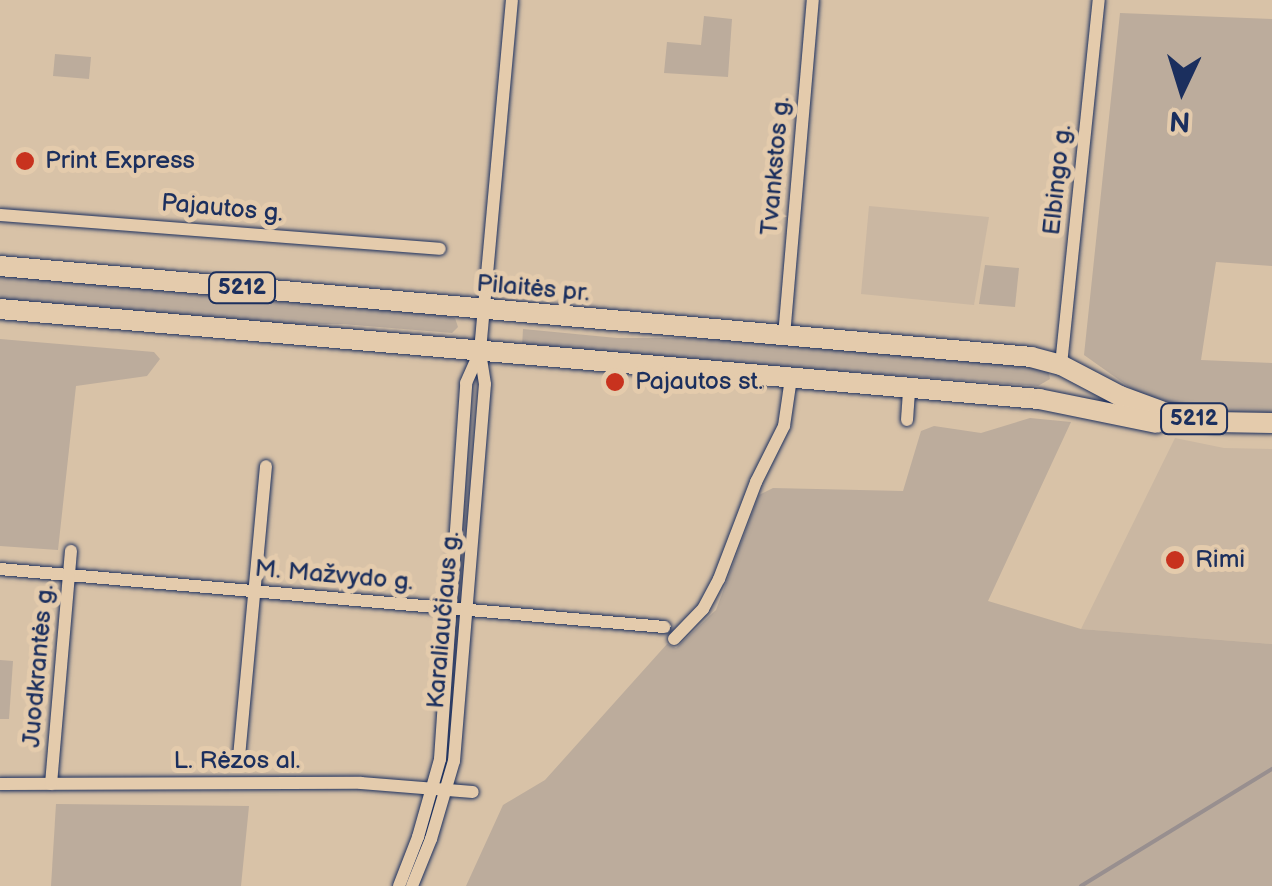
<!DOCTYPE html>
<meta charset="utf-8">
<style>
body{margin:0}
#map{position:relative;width:1272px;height:886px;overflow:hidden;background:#d8c2a7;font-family:"Balsamiq Sans",sans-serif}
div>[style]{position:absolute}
.built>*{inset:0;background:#cab7a2}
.green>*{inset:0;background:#bcac9c}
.stream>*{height:4px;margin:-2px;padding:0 2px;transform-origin:2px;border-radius:2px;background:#988f8f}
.roads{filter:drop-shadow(0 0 2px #1b2f5e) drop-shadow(0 0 2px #1b2f5e)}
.street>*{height:12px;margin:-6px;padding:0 6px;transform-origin:6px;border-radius:6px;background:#e4cbac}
.primary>*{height:20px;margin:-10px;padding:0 10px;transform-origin:10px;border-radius:10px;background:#e4cbac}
.dots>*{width:28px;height:28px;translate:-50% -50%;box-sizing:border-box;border:5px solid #e4cbac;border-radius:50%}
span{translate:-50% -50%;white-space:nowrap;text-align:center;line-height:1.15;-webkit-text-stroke:10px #e4cbac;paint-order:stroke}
.shield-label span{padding:2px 8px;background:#e4cbac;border:2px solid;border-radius:8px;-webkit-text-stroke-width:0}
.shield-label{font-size:22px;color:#1b2f5e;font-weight:700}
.poi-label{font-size:25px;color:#1b2f5e}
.left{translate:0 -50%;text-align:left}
.street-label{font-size:25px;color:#1b2f5e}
.north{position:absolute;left:1132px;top:40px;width:100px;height:100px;-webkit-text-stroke:8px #e4cbac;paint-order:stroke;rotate:184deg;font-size:28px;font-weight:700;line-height:40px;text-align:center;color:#1b2f5e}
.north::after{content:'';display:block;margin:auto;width:35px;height:45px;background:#1b2f5e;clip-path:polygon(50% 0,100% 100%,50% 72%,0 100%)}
</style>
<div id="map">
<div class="built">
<div style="clip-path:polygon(869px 206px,989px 217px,974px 305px,861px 294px)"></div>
<div style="clip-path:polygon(1175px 438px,1224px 448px,1272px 449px,1272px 644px,1081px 629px)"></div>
</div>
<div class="green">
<div style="clip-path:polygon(1120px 13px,1272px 19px,1272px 266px,1216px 262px,1201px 360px,1272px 363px,1272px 420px,1249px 421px,1139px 394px,1084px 355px)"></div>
<div style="clip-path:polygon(704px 16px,732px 19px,728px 77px,664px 73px,667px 42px,701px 45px)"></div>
<div style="clip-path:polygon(55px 54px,91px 57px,89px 79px,53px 76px)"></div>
<div style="clip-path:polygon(985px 265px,1019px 268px,1015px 307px,979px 304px)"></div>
<div style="clip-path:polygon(0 275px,442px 315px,455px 318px,458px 327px,452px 333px,343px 324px,275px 324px,0 300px)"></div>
<div style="clip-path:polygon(523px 329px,617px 338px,697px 338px,1027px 364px,1048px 370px,1050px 379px,1038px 386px,522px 347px)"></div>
<div style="clip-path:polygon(0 339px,154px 352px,160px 359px,147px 376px,76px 386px,58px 550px,0 546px)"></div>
<div style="clip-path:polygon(1030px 418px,1071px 422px,988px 601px,1081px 629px,1272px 644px,1272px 886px,466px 886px,503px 805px,545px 780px,667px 644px,676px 648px,716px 610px,759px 495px,773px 488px,903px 491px,921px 431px,934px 426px,981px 433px)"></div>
<div style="clip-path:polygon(0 660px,13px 661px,9px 719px,0 719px)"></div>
<div style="clip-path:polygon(56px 804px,249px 806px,241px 886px,51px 886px)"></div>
</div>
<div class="stream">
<div style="left:1081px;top:886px;width:224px;rotate:-31.5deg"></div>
</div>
<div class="roads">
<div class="street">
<div style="left:0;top:215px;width:441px;rotate:4.4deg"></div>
<div style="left:784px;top:336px;width:337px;rotate:-85.1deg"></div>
<div style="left:1061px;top:365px;width:367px;rotate:-84.1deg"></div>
<div style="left:907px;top:420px;width:32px;rotate:-86deg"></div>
<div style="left:0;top:569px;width:667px;rotate:4.99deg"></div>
<div style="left:674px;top:639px;width:42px;rotate:-46deg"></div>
<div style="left:703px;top:609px;width:34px;rotate:-62deg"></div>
<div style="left:719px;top:579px;width:104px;rotate:-69.1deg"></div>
<div style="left:756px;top:482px;width:63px;rotate:-63.4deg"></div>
<div style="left:784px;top:426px;width:49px;rotate:-81.7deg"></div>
<div style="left:239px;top:757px;width:292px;rotate:-84.7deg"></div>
<div style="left:0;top:784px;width:361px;rotate:-0.2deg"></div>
<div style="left:361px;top:783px;width:112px;rotate:4.6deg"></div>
<div style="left:51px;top:784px;width:234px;rotate:-85.1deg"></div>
<div style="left:399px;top:886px;width:53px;rotate:-68.8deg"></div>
<div style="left:418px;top:837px;width:81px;rotate:-74.2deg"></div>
<div style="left:440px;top:759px;width:377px;rotate:-86deg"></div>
<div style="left:466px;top:383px;width:35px;rotate:-66deg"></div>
<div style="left:412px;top:886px;width:51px;rotate:-68deg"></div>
<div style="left:431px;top:839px;width:81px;rotate:-73.6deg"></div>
<div style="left:454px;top:761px;width:378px;rotate:-85.3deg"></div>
<div style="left:485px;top:384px;width:33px;rotate:-99deg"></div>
<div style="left:480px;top:351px;width:352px;rotate:-84.8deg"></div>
</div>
<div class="primary">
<div style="left:0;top:266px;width:1035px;rotate:5.04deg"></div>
<div style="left:1031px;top:357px;width:31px;rotate:15deg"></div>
<div style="left:1061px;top:365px;width:67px;rotate:27.7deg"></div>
<div style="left:1120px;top:396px;width:47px;rotate:20deg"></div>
<div style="left:1164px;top:412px;width:51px;rotate:11.3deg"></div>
<div style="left:1214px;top:422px;width:58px;rotate:1deg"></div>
<div style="left:0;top:309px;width:1043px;rotate:4.95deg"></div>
<div style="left:1039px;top:399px;width:120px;rotate:11.5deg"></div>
</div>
</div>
<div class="dots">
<div style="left:25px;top:161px;background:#c8321e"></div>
<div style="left:615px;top:382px;background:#c8321e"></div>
<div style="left:1175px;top:560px;background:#c8321e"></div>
</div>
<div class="shield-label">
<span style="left:242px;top:288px">5212</span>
<span style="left:1194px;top:419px">5212</span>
</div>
<div class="poi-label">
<span class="left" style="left:45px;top:161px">Print Express</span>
<span class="left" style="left:635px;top:382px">Pajautos st.</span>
<span class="left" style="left:1195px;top:560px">Rimi</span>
</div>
<div class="street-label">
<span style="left:776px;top:166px;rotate:-85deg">Tvankstos g.</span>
<span style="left:1058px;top:180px;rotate:-84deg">Elbingo g.</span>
<span style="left:222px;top:209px;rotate:5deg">Pajautos g.</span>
<span style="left:533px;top:289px;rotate:5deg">Pilaitės pr.</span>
<span style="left:334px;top:576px;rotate:5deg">M. Mažvydo g.</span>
<span style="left:444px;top:620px;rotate:-85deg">Karaliaučiaus g.</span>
<span style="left:39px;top:666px;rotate:-85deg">Juodkrantės g.</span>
<span style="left:237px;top:761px">L. Rėzos al.</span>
</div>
<div class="north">N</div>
</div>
